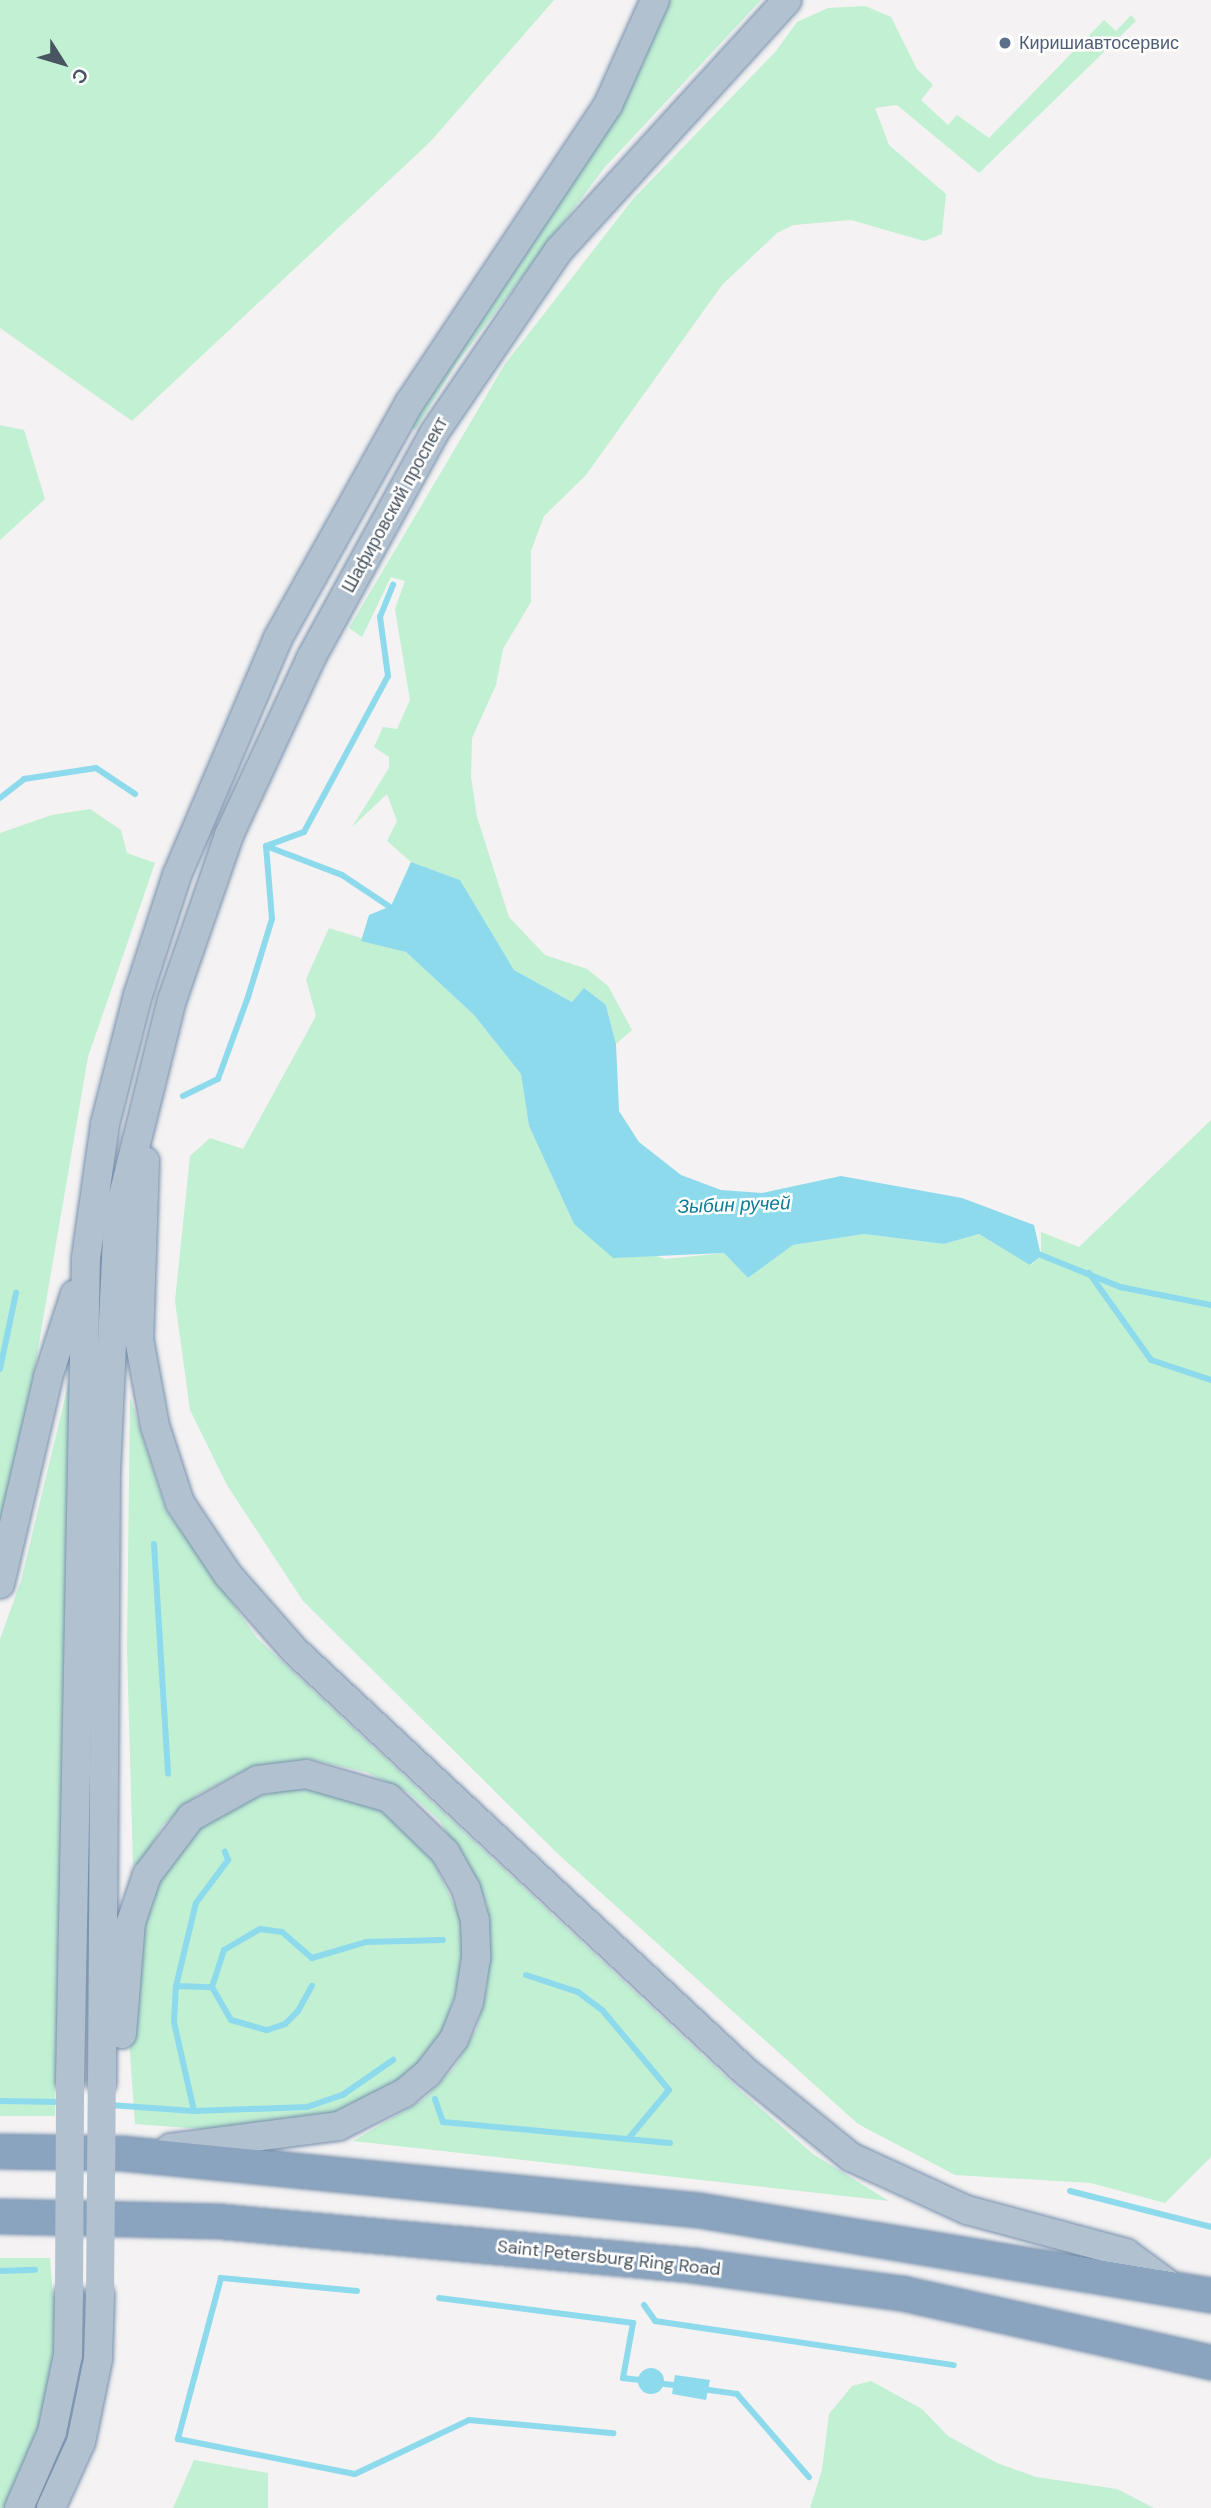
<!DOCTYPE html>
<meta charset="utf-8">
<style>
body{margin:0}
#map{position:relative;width:1211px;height:2508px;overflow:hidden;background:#f4f2f2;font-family:"DM Sans",sans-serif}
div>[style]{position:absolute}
.green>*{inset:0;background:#c1f0d3}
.water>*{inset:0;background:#8edaed}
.round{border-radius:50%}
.stream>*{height:6px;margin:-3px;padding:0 3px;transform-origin:3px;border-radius:3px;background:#8edaed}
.roads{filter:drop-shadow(0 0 2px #758fac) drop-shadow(0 0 2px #758fac)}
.primary>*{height:28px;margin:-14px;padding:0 14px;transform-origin:14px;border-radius:14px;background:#b2c1d0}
.highway>*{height:33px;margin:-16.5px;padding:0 16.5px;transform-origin:16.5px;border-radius:16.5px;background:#8aa4c0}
.primary-bridge>*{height:28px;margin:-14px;padding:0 14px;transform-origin:14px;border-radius:14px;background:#b2c1d0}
.dots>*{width:19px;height:19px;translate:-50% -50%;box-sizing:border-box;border:4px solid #fff;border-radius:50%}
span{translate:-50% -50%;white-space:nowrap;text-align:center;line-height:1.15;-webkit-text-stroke:5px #fff;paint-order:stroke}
.service-label{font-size:18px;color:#4e5e75}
.left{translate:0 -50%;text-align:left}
.street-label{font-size:18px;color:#495560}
.water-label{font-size:19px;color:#0c7b98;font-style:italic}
.north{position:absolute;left:28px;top:28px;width:70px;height:70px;-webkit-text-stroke:5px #fff;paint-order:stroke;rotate:127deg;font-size:19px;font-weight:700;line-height:28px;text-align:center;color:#495560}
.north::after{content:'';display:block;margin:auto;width:24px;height:32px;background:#495560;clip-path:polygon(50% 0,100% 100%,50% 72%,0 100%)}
</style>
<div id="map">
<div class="green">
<div style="clip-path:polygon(0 0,554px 0,430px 142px,132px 421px,0 328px)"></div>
<div style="clip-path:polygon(664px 0,761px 0,605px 167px,457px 363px,415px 430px,410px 427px,636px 76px)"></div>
<div style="clip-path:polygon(865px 6px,891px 17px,917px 69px,933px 85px,921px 100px,948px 125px,957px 115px,989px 138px,1104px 20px,1116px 31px,1131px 15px,1136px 21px,979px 173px,897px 105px,875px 108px,889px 145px,946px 194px,942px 234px,924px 241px,851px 220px,793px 225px,777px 233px,722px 285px,586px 475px,544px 516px,531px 551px,531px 602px,503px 649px,496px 685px,472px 738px,471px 777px,477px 817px,509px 917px,545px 955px,587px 969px,608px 986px,632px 1030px,616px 1044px,606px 1004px,572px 1002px,514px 970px,460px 880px,411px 862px,387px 841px,397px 821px,387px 794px,352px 827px,389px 768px,389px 757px,374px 747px,383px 727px,397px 729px,410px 700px,395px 609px,405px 581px,391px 577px,362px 637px,349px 628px,505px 364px,633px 199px,776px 51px,797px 22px,828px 8px)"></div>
<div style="clip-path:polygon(0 425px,24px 430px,45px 499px,0 540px)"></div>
<div style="clip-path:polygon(90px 809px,121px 830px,127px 853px,155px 863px,88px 1057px,34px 1372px,0 1533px,0 833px,52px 815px)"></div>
<div style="clip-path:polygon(329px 928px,406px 952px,474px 1015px,521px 1074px,529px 1126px,574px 1224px,665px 1259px,724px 1253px,748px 1278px,793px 1245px,864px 1234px,944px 1244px,979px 1234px,1031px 1265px,1041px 1256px,1041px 1232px,1079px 1247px,1211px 1120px,1211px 2157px,1165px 2203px,1091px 2183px,955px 2175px,858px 2124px,558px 1854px,303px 1601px,227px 1485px,190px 1410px,175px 1301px,190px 1156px,210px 1138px,243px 1149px,316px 1016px,306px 979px)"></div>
<div style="clip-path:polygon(71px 1373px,55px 2116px,0 2116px,0 1639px,21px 1581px)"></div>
<div style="clip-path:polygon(130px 1397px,166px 1510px,257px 1638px,743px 2093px,813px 2154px,889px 2201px,353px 2141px,424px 2099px,454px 2068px,477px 2028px,487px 1988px,487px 1904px,440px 1821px,408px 1792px,366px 1772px,308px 1759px,250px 1768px,197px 1795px,163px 1825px,140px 1865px,133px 1865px,127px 1649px)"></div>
<div style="clip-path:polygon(287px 1789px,330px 1791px,370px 1804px,402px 1825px,430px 1855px,461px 1919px,464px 1965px,443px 2032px,414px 2071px,343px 2113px,299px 2126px,202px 2129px,135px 2124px,128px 2025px,136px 1929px,174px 1851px,206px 1821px,249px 1799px)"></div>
<div style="clip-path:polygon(0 2258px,50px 2258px,53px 2296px,64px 2297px,58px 2362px,41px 2428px,6px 2508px,0 2508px)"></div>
<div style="clip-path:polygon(871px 2381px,922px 2409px,948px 2436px,997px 2463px,1036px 2477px,1117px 2489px,1154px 2508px,810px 2508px,822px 2470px,829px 2414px,852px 2386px)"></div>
<div style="clip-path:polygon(194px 2460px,268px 2473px,268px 2508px,173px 2508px)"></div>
</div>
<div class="water">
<div style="clip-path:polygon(411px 862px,460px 880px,514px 970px,572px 1002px,584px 988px,606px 1005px,616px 1044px,619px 1111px,639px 1142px,681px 1175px,721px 1190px,762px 1193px,841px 1176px,962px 1198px,1034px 1225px,1041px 1256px,1030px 1265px,979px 1234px,944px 1244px,864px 1234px,793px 1245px,748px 1278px,724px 1253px,613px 1258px,574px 1224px,529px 1126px,521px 1074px,474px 1015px,406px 952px,361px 941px,369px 915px,391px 906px)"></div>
<div class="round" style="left:638px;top:2368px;width:26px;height:26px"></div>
<div style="clip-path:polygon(675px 2375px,710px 2380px,706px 2400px,672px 2394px)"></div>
</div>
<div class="stream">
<div style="left:0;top:798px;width:31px;rotate:-38deg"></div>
<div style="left:24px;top:779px;width:73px;rotate:-8.7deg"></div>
<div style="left:96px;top:768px;width:47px;rotate:33.7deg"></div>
<div style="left:266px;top:846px;width:81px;rotate:20.9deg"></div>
<div style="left:342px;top:875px;width:65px;rotate:33.7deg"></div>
<div style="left:266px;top:846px;width:40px;rotate:-20.2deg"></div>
<div style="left:304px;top:832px;width:177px;rotate:-61.7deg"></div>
<div style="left:388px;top:676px;width:60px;rotate:-97.7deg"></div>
<div style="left:380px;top:617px;width:35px;rotate:-68deg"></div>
<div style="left:183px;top:1096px;width:39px;rotate:-26deg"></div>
<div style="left:218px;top:1079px;width:87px;rotate:-69.9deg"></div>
<div style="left:248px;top:997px;width:82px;rotate:-72.9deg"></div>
<div style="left:272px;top:919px;width:73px;rotate:-94.7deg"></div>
<div style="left:1036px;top:1253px;width:91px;rotate:22deg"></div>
<div style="left:1120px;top:1287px;width:93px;rotate:11.2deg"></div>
<div style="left:1089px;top:1273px;width:107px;rotate:54.5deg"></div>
<div style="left:1151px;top:1360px;width:63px;rotate:18.4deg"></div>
<div style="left:0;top:1369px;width:78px;rotate:-78.1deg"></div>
<div style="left:154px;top:1544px;width:230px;rotate:86.5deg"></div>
<div style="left:526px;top:1975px;width:55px;rotate:18.1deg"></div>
<div style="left:578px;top:1992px;width:31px;rotate:37deg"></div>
<div style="left:603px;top:2011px;width:103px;rotate:50.1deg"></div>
<div style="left:669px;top:2090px;width:64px;rotate:129.9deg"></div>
<div style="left:176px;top:1986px;width:36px;rotate:2deg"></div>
<div style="left:212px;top:1987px;width:38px;rotate:60deg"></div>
<div style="left:231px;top:2020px;width:37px;rotate:16deg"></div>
<div style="left:267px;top:2030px;width:19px;rotate:-18deg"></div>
<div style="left:285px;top:2024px;width:18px;rotate:-45deg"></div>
<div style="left:298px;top:2011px;width:29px;rotate:-61deg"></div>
<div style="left:212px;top:1987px;width:39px;rotate:-72deg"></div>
<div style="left:224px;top:1950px;width:42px;rotate:-30.3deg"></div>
<div style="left:260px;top:1929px;width:22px;rotate:8deg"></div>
<div style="left:282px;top:1932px;width:40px;rotate:41deg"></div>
<div style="left:312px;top:1958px;width:56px;rotate:-16.5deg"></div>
<div style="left:366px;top:1942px;width:77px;rotate:-1.5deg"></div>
<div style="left:435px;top:2099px;width:24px;rotate:71deg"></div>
<div style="left:443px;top:2122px;width:228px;rotate:5.3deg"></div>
<div style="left:0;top:2101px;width:61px;rotate:0.9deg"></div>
<div style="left:110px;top:2105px;width:84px;rotate:4.1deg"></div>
<div style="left:194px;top:2111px;width:113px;rotate:-2deg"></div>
<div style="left:307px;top:2107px;width:39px;rotate:-19deg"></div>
<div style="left:344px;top:2094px;width:60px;rotate:-34.8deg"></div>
<div style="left:194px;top:2111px;width:91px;rotate:-102.7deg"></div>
<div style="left:174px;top:2022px;width:36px;rotate:-87deg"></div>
<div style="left:176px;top:1986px;width:85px;rotate:-76.5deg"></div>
<div style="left:196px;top:1903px;width:54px;rotate:-53.3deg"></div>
<div style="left:228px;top:1860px;width:9px;rotate:-111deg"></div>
<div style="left:1070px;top:2191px;width:146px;rotate:14.3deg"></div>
<div style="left:0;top:2271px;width:35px;rotate:-2deg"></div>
<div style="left:357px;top:2291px;width:137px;rotate:-174.5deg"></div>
<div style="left:221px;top:2278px;width:167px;rotate:105deg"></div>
<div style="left:178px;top:2439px;width:180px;rotate:11.2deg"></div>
<div style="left:355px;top:2474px;width:126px;rotate:-25.3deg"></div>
<div style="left:469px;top:2420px;width:145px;rotate:5.2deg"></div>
<div style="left:439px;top:2298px;width:196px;rotate:7.3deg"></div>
<div style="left:633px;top:2323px;width:56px;rotate:100.3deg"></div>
<div style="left:623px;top:2378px;width:23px;rotate:7deg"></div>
<div style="left:644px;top:2305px;width:19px;rotate:55deg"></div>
<div style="left:655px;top:2321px;width:302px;rotate:8.4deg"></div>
<div style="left:657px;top:2383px;width:24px;rotate:7deg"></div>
<div style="left:702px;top:2389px;width:35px;rotate:8deg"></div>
<div style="left:737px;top:2394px;width:110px;rotate:49.1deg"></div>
</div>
<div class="roads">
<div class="primary">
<div style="left:145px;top:1161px;width:178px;rotate:91.9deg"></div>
<div style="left:139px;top:1339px;width:88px;rotate:79.6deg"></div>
<div style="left:155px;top:1426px;width:81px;rotate:72deg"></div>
<div style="left:180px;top:1503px;width:87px;rotate:56.3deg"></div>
<div style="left:228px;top:1575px;width:101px;rotate:48.6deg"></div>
<div style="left:295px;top:1651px;width:617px;rotate:43.03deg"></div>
<div style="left:746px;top:2072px;width:135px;rotate:39deg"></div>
<div style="left:851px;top:2157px;width:128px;rotate:24.6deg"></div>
<div style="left:967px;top:2210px;width:165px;rotate:15.1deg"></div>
<div style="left:1126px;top:2253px;width:52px;rotate:36.4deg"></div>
<div style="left:0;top:1584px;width:212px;rotate:-76.9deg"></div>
<div style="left:48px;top:1377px;width:87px;rotate:-72deg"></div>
<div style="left:122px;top:2034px;width:112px;rotate:-85.4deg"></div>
<div style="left:131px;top:1922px;width:50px;rotate:-71.2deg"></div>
<div style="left:147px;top:1875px;width:73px;rotate:-52.8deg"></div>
<div style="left:191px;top:1817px;width:77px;rotate:-28.9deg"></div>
<div style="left:258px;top:1780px;width:48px;rotate:-7.1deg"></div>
<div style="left:306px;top:1774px;width:86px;rotate:16.1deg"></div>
<div style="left:389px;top:1798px;width:78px;rotate:44deg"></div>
<div style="left:445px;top:1852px;width:43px;rotate:60.4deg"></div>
<div style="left:466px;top:1889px;width:33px;rotate:74deg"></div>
<div style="left:475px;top:1921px;width:37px;rotate:88deg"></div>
<div style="left:476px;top:1958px;width:45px;rotate:99deg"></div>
<div style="left:469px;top:2002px;width:40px;rotate:112deg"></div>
<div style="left:454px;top:2039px;width:43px;rotate:127.4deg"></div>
<div style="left:428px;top:2073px;width:31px;rotate:140deg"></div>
<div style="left:404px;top:2093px;width:73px;rotate:153.1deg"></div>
<div style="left:339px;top:2126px;width:170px;rotate:172.6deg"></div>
<div style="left:70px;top:2081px;width:823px;rotate:-88.89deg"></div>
<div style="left:86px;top:1258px;width:135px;rotate:-81.9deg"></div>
<div style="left:105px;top:1124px;width:133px;rotate:-75.7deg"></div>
<div style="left:138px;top:995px;width:126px;rotate:-72deg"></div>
<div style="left:177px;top:875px;width:258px;rotate:-66.9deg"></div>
<div style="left:278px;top:638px;width:270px;rotate:-60.8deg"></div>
<div style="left:410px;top:402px;width:357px;rotate:-56.3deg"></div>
<div style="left:608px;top:105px;width:115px;rotate:-65.9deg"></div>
<div style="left:102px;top:2083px;width:612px;rotate:-89.63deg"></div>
<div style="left:106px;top:1471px;width:255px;rotate:-87.3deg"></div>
<div style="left:118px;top:1216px;width:223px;rotate:-76deg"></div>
<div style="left:172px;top:1000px;width:175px;rotate:-70.9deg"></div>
<div style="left:229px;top:835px;width:195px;rotate:-65.1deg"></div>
<div style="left:311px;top:658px;width:256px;rotate:-61.3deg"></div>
<div style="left:434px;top:433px;width:222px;rotate:-55.7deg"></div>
<div style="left:559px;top:250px;width:338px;rotate:-47.6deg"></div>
<div style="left:19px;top:2508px;width:83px;rotate:-66.5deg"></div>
<div style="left:52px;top:2432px;width:79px;rotate:-78.3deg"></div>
<div style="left:68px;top:2355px;width:61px;rotate:-89.1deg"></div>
<div style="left:51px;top:2508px;width:72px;rotate:-65.6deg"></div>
<div style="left:81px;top:2442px;width:85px;rotate:-78.4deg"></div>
<div style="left:98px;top:2359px;width:64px;rotate:-88.2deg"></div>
</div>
<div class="highway">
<div style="left:0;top:2151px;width:122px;rotate:0.9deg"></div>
<div style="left:122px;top:2153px;width:580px;rotate:5.64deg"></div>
<div style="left:699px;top:2210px;width:519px;rotate:9.43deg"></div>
<div style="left:0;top:2216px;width:218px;rotate:1.3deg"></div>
<div style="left:218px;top:2221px;width:483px;rotate:5.3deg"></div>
<div style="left:699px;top:2266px;width:205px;rotate:7.6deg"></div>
<div style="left:902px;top:2293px;width:317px;rotate:12.6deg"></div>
</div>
</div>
<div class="primary-bridge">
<div style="left:69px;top:2294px;width:213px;rotate:-89.7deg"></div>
<div style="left:100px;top:2295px;width:212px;rotate:-89.5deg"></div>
</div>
<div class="dots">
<div style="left:1005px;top:43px;background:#5c6f8a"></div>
</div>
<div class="service-label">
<span class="left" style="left:1019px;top:43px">Киришиавтосервис</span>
</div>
<div class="street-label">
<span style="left:395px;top:505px;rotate:-61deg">Шафировский проспект</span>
<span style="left:609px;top:2258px;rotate:6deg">Saint Petersburg Ring Road</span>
</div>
<div class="water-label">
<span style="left:734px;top:1205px;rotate:-2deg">Зыбин ручей</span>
</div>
<div class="north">С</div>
</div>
